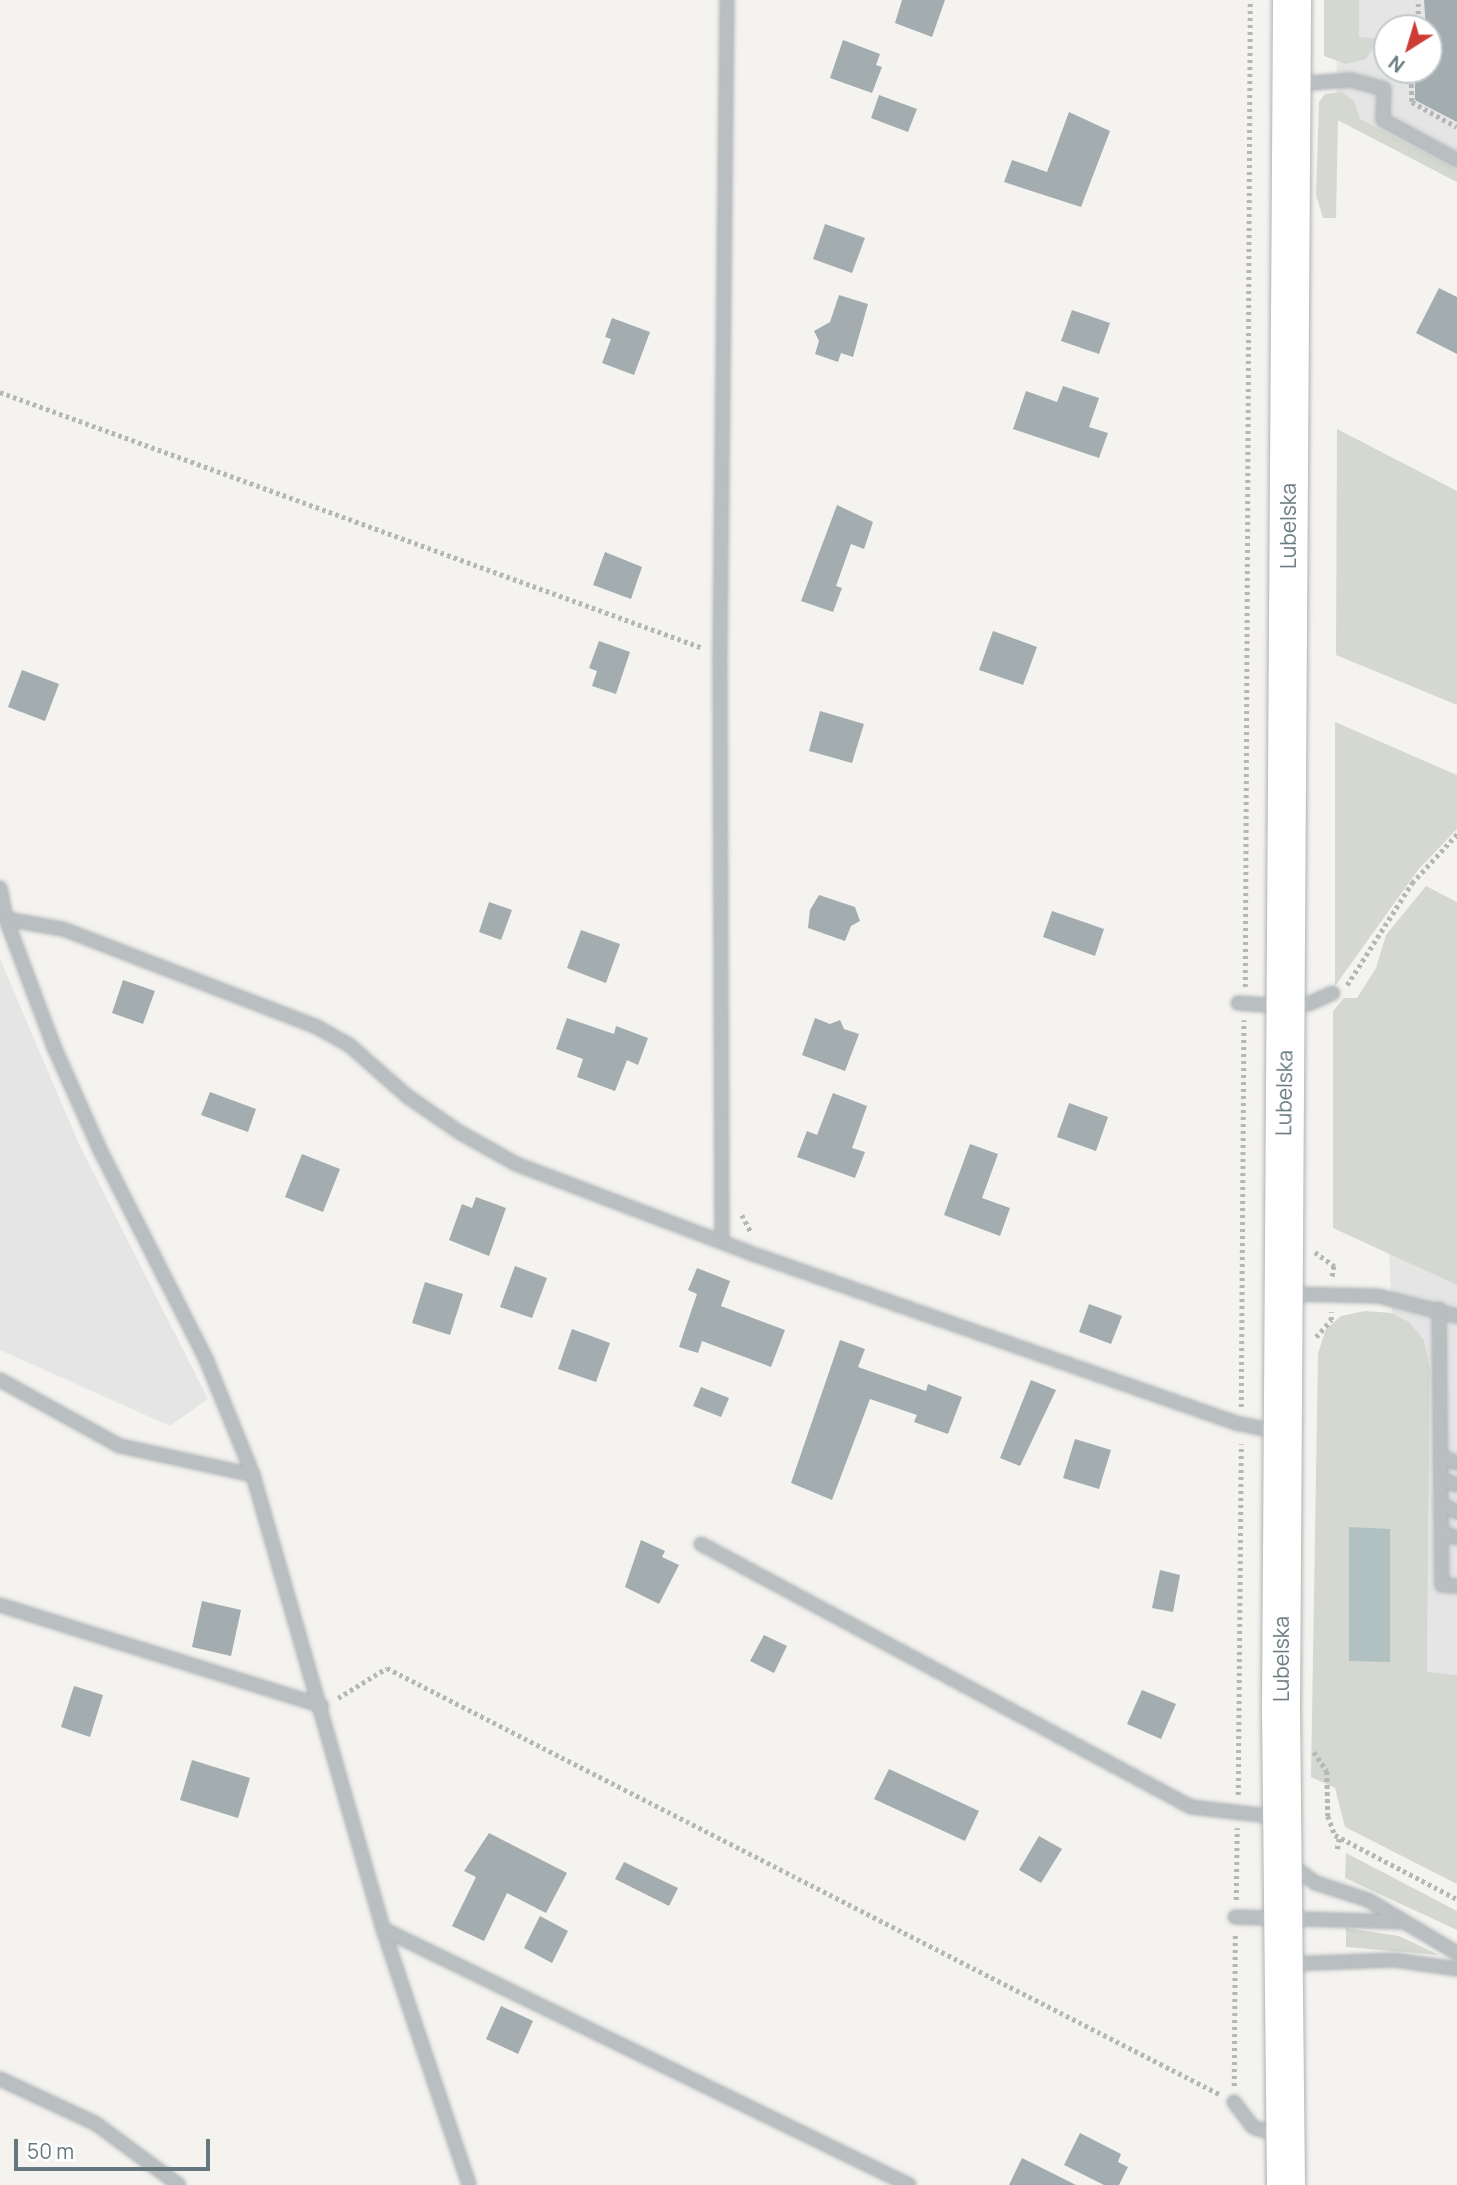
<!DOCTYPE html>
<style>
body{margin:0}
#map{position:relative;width:1457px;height:2185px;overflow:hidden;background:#f4f3f0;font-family:Manrope,sans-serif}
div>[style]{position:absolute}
.built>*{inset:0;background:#e4e5e4}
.green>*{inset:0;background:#d4d8d0}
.water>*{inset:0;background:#b1c0c1}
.building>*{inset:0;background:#a3acaf}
.path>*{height:4.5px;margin-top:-2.25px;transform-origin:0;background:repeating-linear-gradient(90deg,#b3b7b8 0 3.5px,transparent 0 7px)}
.roads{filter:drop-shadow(0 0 2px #adb2b4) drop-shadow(0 0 2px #adb2b4)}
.minor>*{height:12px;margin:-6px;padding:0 6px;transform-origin:6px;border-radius:6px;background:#b9bec0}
.major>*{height:38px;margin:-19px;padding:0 19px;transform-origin:19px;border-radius:19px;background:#fff}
span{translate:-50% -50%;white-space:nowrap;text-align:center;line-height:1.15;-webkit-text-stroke:7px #fff;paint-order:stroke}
.street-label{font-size:21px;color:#66787e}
.north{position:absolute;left:1373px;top:14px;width:70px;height:70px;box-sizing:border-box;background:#fff;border:2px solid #c2c9cb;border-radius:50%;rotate:217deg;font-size:19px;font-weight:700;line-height:28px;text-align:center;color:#66787e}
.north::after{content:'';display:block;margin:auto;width:24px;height:32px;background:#cd3d36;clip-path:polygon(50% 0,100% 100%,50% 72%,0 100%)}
.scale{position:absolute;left:14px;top:2139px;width:196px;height:32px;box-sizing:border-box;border:4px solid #66787e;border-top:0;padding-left:9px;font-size:21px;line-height:24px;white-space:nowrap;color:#66787e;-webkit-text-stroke:5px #fff;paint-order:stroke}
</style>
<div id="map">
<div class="built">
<div style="clip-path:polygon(evenodd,1336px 0,1457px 0,1457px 182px,1337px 120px,1336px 0,1387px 28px,1429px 28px,1429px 70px,1387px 70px,1387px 28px)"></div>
<div style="clip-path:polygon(0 959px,79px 1144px,208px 1399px,170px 1426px,0 1350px)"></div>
<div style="clip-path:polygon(1389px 1252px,1457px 1285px,1457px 1675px,1427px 1673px,1430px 1368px,1424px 1340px,1409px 1322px,1392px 1313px)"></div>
</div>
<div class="green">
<div style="clip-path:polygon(1324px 0,1359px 0,1359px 37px,1379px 39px,1366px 59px,1346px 64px,1324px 56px)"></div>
<div style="clip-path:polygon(1342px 92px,1354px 101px,1360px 119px,1457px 170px,1457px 182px,1338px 120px,1336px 218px,1323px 218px,1316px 195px,1319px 102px,1325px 94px)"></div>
<div style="clip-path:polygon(1337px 429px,1457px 491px,1457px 705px,1336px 655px)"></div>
<div style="clip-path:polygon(1335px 722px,1457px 775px,1457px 829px,1418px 870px,1335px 986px)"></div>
<div style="clip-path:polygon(1426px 886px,1457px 902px,1457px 1285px,1333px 1228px,1333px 1011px,1344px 998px,1357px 998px,1376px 968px,1386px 935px)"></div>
<div style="clip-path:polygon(1365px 1311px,1392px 1313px,1409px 1322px,1424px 1340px,1430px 1368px,1427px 1672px,1457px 1675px,1457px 1884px,1345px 1827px,1335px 1788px,1311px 1777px,1318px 1353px,1326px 1329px,1341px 1316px)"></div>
<div style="clip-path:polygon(1346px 1853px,1457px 1911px,1457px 1930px,1345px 1878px)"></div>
<div style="clip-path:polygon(1346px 1928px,1399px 1936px,1439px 1955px,1346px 1947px)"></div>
</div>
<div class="water">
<div style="clip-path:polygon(1349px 1527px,1390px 1529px,1390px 1662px,1349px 1661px)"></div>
</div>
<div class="building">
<div style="clip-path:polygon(902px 0,945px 0,932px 37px,895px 23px)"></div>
<div style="clip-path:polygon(1424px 0,1457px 0,1457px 122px,1415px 100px,1415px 70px,1429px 70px)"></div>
<div style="clip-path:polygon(843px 40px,880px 54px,876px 65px,882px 67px,872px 93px,830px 78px)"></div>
<div style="clip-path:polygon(879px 95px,917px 109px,908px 132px,871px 118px)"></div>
<div style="clip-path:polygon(1069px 112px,1110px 131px,1081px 207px,1004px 182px,1012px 160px,1047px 172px)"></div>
<div style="clip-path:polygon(825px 224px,865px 238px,852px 273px,813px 259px)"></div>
<div style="clip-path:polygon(1439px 288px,1457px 297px,1457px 354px,1416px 333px)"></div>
<div style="clip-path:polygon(839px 295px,868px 304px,853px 357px,841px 353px,838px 362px,815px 354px,819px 341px,814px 331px,830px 322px)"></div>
<div style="clip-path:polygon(1072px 310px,1110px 323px,1099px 354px,1061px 341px)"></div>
<div style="clip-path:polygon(612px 318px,650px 332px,634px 375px,602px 363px,611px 339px,605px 337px)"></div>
<div style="clip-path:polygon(1063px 386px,1099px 398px,1089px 427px,1108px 433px,1099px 458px,1013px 429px,1026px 391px,1057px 402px)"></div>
<div style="clip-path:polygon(837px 505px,873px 522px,864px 549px,851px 544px,836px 586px,842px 588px,833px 612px,801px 601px)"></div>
<div style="clip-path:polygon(605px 552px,642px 567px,631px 599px,593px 585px)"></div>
<div style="clip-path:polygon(993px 631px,1037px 647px,1023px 685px,979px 670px)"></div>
<div style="clip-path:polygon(599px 641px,630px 652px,616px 694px,592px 686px,597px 671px,589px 668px)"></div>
<div style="clip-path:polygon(22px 670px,59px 684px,45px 721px,8px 707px)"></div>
<div style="clip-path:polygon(820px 711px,864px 724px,852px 763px,809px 751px)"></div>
<div style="clip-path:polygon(819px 895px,855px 907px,860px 921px,851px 926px,845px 941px,808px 928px,810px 910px)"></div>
<div style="clip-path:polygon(489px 902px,512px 910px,501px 940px,479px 932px)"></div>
<div style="clip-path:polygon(1052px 911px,1104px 929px,1095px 956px,1043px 937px)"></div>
<div style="clip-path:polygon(581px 930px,620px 944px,606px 983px,567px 968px)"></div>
<div style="clip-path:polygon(123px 980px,155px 991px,143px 1024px,112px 1013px)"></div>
<div style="clip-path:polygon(567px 1018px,614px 1034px,616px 1026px,648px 1038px,638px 1065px,627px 1060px,615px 1091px,577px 1077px,583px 1059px,556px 1049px)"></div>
<div style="clip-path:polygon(815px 1018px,830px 1024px,840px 1020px,844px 1029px,859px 1034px,845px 1071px,802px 1055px)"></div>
<div style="clip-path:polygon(210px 1092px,256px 1109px,248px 1132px,201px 1115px)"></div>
<div style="clip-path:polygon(833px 1093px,867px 1106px,852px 1148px,865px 1152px,855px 1178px,797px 1157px,807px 1131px,817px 1135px)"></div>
<div style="clip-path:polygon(1069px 1103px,1108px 1117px,1096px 1151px,1057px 1137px)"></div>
<div style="clip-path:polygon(970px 1144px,998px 1154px,982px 1198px,1010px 1208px,1000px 1236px,944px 1215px)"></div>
<div style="clip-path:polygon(302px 1154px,340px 1169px,323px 1212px,285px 1197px)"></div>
<div style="clip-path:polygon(476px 1197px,506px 1208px,489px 1256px,449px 1240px,462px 1204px,472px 1208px)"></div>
<div style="clip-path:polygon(515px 1266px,547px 1278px,532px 1318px,500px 1307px)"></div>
<div style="clip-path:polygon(697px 1268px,730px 1281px,721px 1306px,785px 1330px,771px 1367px,702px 1341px,698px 1353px,679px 1347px,697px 1294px,688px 1290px)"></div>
<div style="clip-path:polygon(425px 1282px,463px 1294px,450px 1335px,412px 1323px)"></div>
<div style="clip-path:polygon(1089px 1304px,1122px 1316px,1111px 1344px,1079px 1332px)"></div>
<div style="clip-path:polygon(572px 1329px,610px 1343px,596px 1382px,558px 1369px)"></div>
<div style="clip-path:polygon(840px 1340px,865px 1349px,858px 1367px,926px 1391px,928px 1384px,962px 1397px,948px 1434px,914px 1422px,917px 1415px,870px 1399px,832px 1500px,791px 1483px)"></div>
<div style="clip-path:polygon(1031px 1380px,1056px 1390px,1020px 1466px,1000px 1458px)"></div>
<div style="clip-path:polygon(701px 1387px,729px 1398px,721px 1417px,693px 1406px)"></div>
<div style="clip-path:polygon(1075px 1439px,1111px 1450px,1099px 1489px,1063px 1478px)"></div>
<div style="clip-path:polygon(641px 1540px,665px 1551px,662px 1557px,679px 1565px,659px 1604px,625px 1587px)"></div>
<div style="clip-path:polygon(1160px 1570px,1180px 1575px,1173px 1612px,1152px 1608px)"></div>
<div style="clip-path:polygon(202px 1601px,241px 1610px,231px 1656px,192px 1647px)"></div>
<div style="clip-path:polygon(764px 1635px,787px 1646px,774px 1673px,750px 1661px)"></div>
<div style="clip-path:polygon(74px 1686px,103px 1695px,90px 1737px,61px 1727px)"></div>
<div style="clip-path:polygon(1142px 1690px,1176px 1704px,1161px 1739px,1127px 1724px)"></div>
<div style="clip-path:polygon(192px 1760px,250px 1778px,238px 1818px,180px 1800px)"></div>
<div style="clip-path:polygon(889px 1769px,979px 1811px,965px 1841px,874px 1799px)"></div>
<div style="clip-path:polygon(489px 1833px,567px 1873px,546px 1913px,507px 1893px,484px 1941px,452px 1926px,476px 1877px,464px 1871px)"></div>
<div style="clip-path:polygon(1039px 1836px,1062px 1849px,1041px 1883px,1019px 1870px)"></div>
<div style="clip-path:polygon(624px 1862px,678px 1888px,669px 1906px,615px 1879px)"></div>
<div style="clip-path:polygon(540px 1916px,568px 1931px,552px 1963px,524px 1948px)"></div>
<div style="clip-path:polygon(501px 2006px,533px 2021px,518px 2054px,486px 2039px)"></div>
<div style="clip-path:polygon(1080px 2133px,1121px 2154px,1118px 2162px,1128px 2167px,1119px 2185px,1104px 2185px,1064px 2165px)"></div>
<div style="clip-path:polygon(1022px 2158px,1076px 2185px,1009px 2185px)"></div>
</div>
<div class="path">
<div style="left:1418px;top:28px;width:28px;rotate:-90deg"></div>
<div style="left:1411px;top:70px;width:32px;rotate:88deg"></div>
<div style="left:1412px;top:102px;width:51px;rotate:29.1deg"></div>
<div style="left:0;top:392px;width:748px;rotate:20.01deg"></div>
<div style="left:1347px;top:985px;width:121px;rotate:-57.5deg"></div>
<div style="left:1412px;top:883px;width:67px;rotate:-47.4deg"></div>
<div style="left:1245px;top:987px;width:987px;rotate:-89.71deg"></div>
<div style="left:742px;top:1215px;width:19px;rotate:62deg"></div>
<div style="left:1315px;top:1252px;width:24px;rotate:36deg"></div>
<div style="left:1334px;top:1266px;width:13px;rotate:99deg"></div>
<div style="left:1316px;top:1337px;width:23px;rotate:-49deg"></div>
<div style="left:1331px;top:1320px;width:8px;rotate:-90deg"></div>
<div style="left:1241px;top:1407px;width:387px;rotate:-89.6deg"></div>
<div style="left:338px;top:1698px;width:57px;rotate:-31.5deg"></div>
<div style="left:387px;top:1668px;width:935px;rotate:27.11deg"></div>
<div style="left:1314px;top:1752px;width:23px;rotate:56deg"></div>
<div style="left:1327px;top:1771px;width:45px;rotate:88.7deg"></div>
<div style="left:1328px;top:1816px;width:20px;rotate:70deg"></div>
<div style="left:1335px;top:1835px;width:138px;rotate:27.7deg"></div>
<div style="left:1238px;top:1795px;width:351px;rotate:-89.5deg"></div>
<div style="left:1337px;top:1849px;width:11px;rotate:-80deg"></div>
<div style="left:1236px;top:1900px;width:72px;rotate:-89.2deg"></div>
<div style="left:1234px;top:2086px;width:153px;rotate:-89.6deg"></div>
</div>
<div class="roads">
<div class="minor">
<div style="left:1295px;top:84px;width:56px;rotate:-4.1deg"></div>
<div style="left:1351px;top:80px;width:34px;rotate:15deg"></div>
<div style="left:1384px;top:89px;width:31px;rotate:92deg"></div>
<div style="left:1383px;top:120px;width:84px;rotate:28.4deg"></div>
<div style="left:0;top:888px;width:32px;rotate:79deg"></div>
<div style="left:6px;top:919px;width:137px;rotate:69.4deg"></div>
<div style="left:54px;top:1047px;width:113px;rotate:65.9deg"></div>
<div style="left:100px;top:1150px;width:234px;rotate:63.1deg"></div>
<div style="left:206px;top:1359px;width:125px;rotate:67.9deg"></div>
<div style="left:253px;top:1475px;width:472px;rotate:74deg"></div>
<div style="left:383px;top:1929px;width:270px;rotate:71.4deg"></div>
<div style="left:6px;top:919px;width:58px;rotate:10deg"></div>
<div style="left:63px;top:929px;width:270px;rotate:21.1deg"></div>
<div style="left:315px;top:1026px;width:38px;rotate:29deg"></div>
<div style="left:348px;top:1044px;width:79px;rotate:41.4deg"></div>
<div style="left:407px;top:1096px;width:63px;rotate:34.7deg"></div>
<div style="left:459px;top:1132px;width:65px;rotate:29.3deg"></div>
<div style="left:516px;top:1164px;width:250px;rotate:20.8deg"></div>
<div style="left:750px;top:1253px;width:515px;rotate:19.28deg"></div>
<div style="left:1236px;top:1423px;width:44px;rotate:11.8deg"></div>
<div style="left:1238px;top:1003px;width:42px;rotate:4.1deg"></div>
<div style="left:1308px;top:1004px;width:27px;rotate:-24deg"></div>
<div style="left:722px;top:1242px;width:587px;rotate:-90.2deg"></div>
<div style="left:720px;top:655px;width:655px;rotate:-89.39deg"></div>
<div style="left:1289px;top:1294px;width:89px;rotate:1.3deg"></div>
<div style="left:1378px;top:1296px;width:81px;rotate:14.2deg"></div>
<div style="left:1439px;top:1309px;width:276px;rotate:89.4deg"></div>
<div style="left:1442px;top:1585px;width:15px;rotate:4deg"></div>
<div style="left:0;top:1380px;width:137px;rotate:28.8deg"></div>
<div style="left:120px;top:1446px;width:136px;rotate:12.3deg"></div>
<div style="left:1442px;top:1457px;width:16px;rotate:22deg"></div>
<div style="left:1442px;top:1479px;width:16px;rotate:22deg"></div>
<div style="left:1442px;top:1505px;width:17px;rotate:25deg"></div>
<div style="left:1442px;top:1532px;width:16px;rotate:22deg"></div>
<div style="left:701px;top:1544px;width:556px;rotate:28.22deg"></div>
<div style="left:1191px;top:1807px;width:88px;rotate:6.6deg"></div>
<div style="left:0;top:1605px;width:337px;rotate:17.4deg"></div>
<div style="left:1289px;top:1863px;width:34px;rotate:37deg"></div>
<div style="left:1316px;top:1883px;width:55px;rotate:18.1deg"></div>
<div style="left:1368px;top:1900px;width:104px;rotate:30.8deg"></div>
<div style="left:1235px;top:1917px;width:169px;rotate:1.7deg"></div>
<div style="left:383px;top:1929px;width:585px;rotate:25.95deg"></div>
<div style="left:1288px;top:1964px;width:107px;rotate:-2.1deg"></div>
<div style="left:1395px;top:1960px;width:63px;rotate:8.3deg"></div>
<div style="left:0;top:2079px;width:105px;rotate:24.9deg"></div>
<div style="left:95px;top:2123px;width:104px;rotate:36.4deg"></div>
<div style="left:1234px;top:2102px;width:31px;rotate:53deg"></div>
<div style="left:1253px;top:2127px;width:16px;rotate:18deg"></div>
</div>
<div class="major">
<div style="left:1286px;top:2185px;width:475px;rotate:-90.6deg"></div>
<div style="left:1281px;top:1710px;width:1710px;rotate:-89.63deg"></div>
</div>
</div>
<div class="street-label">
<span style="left:1288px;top:526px;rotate:-90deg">Lubelska</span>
<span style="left:1284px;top:1093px;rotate:-89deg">Lubelska</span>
<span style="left:1281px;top:1659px;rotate:-90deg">Lubelska</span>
</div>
<div class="north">N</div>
<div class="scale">50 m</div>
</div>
